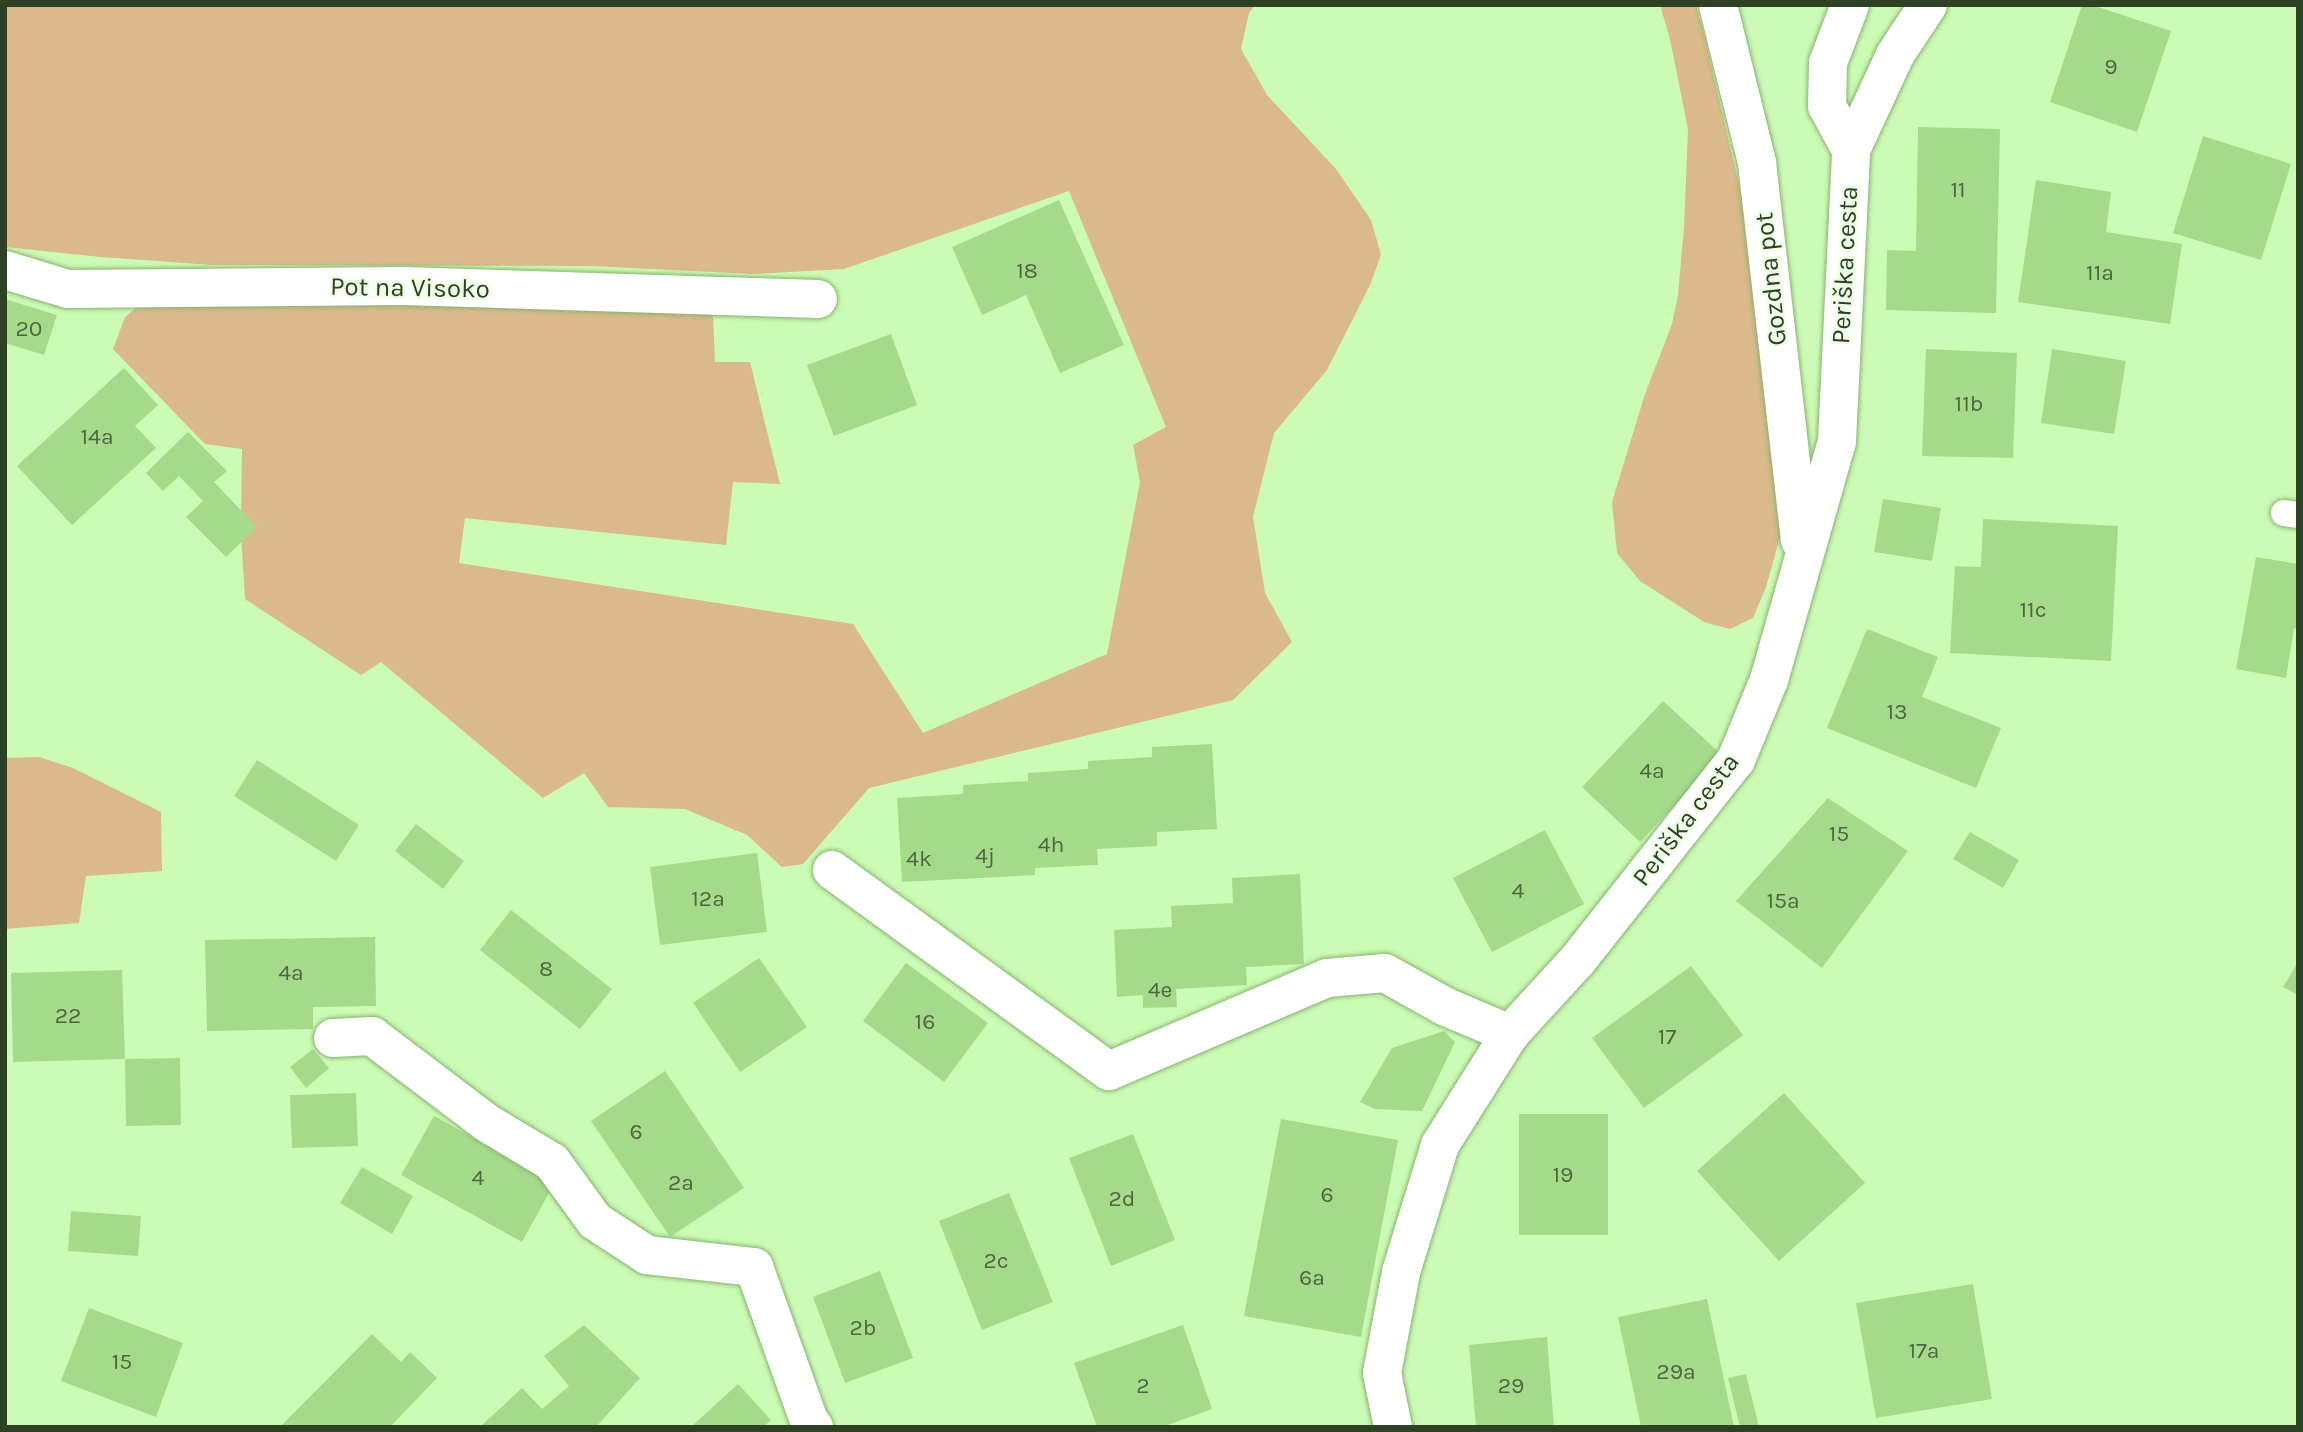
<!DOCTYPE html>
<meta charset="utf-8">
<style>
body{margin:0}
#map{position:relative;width:2303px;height:1432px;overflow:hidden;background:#ccfbb5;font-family:Karla,sans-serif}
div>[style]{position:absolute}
.green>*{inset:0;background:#dab98b}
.building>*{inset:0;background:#a6da8b}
.roads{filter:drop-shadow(0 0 2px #88b371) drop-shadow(0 0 2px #88b371)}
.service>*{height:26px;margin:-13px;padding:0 13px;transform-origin:13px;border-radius:13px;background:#fff}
.minor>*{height:38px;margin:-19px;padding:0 19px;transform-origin:19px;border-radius:19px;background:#fff}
span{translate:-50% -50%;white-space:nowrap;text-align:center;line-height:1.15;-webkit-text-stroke:5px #ecfee3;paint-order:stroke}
.number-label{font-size:23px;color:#4d673e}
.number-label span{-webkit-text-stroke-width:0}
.street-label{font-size:26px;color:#2f4125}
.frame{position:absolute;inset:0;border:7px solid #2f4125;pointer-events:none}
</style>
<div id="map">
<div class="green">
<div style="clip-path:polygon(5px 5px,1255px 5px,1249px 13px,1241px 49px,1267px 95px,1336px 169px,1371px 220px,1381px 255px,1370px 285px,1327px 370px,1274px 433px,1253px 517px,1265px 593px,1292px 642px,1233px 700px,869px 788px,803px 864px,782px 867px,747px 835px,685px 809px,608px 807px,584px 773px,543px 798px,381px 662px,361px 675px,245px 599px,241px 535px,242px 449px,205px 444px,113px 349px,125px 317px,154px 293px,713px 313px,715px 362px,750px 362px,780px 484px,733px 482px,726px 545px,465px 518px,459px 563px,853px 624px,923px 733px,1107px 654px,1140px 482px,1133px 445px,1166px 427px,1069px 191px,844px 269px,753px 274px,591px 266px,212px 265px,101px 257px,5px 247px)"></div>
<div style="clip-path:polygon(1660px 5px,1696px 5px,1703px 30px,1743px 202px,1782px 530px,1766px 587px,1753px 618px,1730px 629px,1704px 622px,1640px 581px,1617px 553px,1612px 502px,1645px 394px,1672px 324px,1678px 295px,1684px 227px,1688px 129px,1670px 39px)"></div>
<div style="clip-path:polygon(39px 757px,73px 768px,161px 812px,162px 871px,86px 876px,79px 923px,5px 929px,5px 758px)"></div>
</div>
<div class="building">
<div style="clip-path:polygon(2082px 5px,2092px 5px,2171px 31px,2137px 132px,2050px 102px)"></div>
<div style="clip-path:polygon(1918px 127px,2000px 129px,1996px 313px,1886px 310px,1887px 250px,1916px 251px)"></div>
<div style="clip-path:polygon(2203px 136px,2291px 164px,2261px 260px,2173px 233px)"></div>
<div style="clip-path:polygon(2036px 180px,2111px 192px,2106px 232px,2182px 244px,2170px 324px,2018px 302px)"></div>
<div style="clip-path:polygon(1059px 200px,1124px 345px,1060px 373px,1026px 295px,982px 315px,952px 247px)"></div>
<div style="clip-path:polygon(5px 299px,57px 315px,44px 355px,5px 343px)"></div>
<div style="clip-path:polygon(891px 334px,917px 405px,834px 436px,807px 365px)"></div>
<div style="clip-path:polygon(1926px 349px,2017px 353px,2013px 458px,1922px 456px)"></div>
<div style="clip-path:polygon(2052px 349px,2126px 361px,2114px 434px,2041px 423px)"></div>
<div style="clip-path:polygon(124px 368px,158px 405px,135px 426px,156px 448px,72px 525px,17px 466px)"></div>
<div style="clip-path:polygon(188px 432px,227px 471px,214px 482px,257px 527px,226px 557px,186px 517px,203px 501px,179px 476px,163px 491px,146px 473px)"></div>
<div style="clip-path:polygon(1883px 499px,1941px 508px,1932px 561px,1874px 552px)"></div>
<div style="clip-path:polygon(1983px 519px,2118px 526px,2111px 661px,1950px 653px,1955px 566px,1981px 567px)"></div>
<div style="clip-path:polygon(2256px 557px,2298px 564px,2298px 629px,2294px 628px,2286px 678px,2236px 669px)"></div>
<div style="clip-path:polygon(1867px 629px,1938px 657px,1922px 697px,2001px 728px,1976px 788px,1827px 728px)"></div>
<div style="clip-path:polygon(1663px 701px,1722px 755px,1640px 842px,1582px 787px)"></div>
<div style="clip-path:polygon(1212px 744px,1217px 829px,1157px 832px,1157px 846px,1097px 849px,1098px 865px,1035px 868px,1035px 875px,902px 882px,897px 798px,963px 794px,963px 785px,1028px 781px,1028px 773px,1088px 769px,1088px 761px,1152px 757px,1152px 747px)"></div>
<div style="clip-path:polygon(257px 760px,359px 825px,336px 861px,234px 796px)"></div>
<div style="clip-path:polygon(1828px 798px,1908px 851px,1822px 968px,1736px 901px)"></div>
<div style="clip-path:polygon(416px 824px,464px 861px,443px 889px,395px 851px)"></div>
<div style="clip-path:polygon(1545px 830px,1584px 904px,1492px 952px,1453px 878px)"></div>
<div style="clip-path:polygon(1970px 832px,2019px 860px,2003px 888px,1953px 859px)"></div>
<div style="clip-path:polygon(757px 853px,767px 932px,660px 945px,650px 867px)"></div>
<div style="clip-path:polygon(1300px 874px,1304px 964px,1246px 967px,1247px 985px,1176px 989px,1177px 1007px,1143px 1008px,1143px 995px,1117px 997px,1114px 930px,1172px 927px,1171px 906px,1233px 903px,1232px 878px)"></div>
<div style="clip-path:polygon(511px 910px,612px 989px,580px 1029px,480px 950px)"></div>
<div style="clip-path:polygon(375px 937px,376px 1006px,313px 1007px,313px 1029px,207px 1031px,205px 940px)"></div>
<div style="clip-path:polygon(759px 958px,807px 1027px,740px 1072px,693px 1003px)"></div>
<div style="clip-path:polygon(2298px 962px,2298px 995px,2283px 987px)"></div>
<div style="clip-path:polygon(906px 963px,988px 1023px,944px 1082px,863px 1021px)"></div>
<div style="clip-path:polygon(1691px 966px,1743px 1035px,1644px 1108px,1592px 1038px)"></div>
<div style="clip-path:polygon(122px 970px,125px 1059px,180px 1058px,181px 1125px,126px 1126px,125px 1059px,13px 1062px,11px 973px)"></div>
<div style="clip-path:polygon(1444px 1031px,1455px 1042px,1422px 1111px,1375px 1109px,1360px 1102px,1392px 1048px)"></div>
<div style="clip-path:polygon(313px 1049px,329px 1068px,306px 1088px,290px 1067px)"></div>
<div style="clip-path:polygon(665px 1071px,744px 1188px,670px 1237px,591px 1121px)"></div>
<div style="clip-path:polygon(356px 1093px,358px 1146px,292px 1148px,290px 1095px)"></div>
<div style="clip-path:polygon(1784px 1093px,1865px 1183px,1779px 1261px,1697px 1171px)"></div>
<div style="clip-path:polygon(1519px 1114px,1608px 1114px,1608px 1235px,1519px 1235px)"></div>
<div style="clip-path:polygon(434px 1116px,555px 1182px,522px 1242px,401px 1175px)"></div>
<div style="clip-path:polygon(1281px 1119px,1398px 1140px,1361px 1337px,1244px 1316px)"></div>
<div style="clip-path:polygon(1133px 1134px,1175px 1240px,1111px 1266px,1069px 1158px)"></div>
<div style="clip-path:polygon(362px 1167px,413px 1196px,392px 1234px,340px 1203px)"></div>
<div style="clip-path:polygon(1009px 1193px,1053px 1302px,982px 1330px,939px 1221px)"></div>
<div style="clip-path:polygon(71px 1211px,141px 1216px,138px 1256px,68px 1251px)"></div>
<div style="clip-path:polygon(880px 1271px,913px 1358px,845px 1383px,813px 1297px)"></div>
<div style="clip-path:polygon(1973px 1284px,1992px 1399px,1876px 1418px,1856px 1303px)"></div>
<div style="clip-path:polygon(1707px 1299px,1734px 1427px,1641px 1427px,1618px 1317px)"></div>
<div style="clip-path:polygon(89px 1308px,183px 1343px,156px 1417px,61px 1381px)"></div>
<div style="clip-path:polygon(584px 1325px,640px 1378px,596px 1427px,480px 1427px,522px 1388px,542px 1409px,569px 1386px,544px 1356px)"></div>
<div style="clip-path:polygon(1183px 1325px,1212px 1409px,1162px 1427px,1097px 1427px,1074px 1363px)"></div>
<div style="clip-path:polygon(372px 1334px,401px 1362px,410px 1352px,437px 1378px,390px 1427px,280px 1427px)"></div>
<div style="clip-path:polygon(1547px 1337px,1554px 1427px,1476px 1427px,1469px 1345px)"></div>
<div style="clip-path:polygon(1746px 1374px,1759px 1427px,1740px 1427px,1728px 1378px)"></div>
<div style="clip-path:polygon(738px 1384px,771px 1420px,763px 1427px,691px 1427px)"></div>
</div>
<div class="roads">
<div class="service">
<div style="left:2284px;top:513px;width:14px;rotate:8deg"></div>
</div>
<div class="minor">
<div style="left:1718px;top:5px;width:163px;rotate:76.1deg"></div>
<div style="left:1757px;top:163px;width:380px;rotate:83.5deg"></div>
<div style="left:1850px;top:5px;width:62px;rotate:110.8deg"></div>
<div style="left:1828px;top:63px;width:43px;rotate:91.3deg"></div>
<div style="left:1827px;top:106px;width:50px;rotate:61.4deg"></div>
<div style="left:5px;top:270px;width:66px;rotate:16.8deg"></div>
<div style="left:68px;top:289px;width:335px;rotate:-0.5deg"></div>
<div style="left:403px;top:286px;width:415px;rotate:1.8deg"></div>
<div style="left:832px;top:870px;width:342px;rotate:36deg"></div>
<div style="left:1109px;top:1071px;width:237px;rotate:-23.1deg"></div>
<div style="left:1327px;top:978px;width:58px;rotate:-4.9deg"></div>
<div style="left:1385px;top:973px;width:68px;rotate:29.2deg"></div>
<div style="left:1444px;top:1006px;width:72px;rotate:23deg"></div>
<div style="left:333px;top:1038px;width:39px;rotate:-3deg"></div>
<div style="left:372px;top:1036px;width:144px;rotate:37.1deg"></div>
<div style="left:487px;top:1123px;width:76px;rotate:31deg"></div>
<div style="left:552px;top:1162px;width:73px;rotate:53.9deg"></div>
<div style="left:595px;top:1221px;width:62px;rotate:33.2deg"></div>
<div style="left:647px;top:1255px;width:108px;rotate:6.4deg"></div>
<div style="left:754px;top:1267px;width:164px;rotate:70.3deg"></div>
<div style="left:809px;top:1421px;width:8px;rotate:50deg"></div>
<div style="left:1393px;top:1427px;width:55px;rotate:-101.5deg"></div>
<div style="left:1382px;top:1373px;width:103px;rotate:-79.3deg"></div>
<div style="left:1401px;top:1272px;width:133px;rotate:-72.9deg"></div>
<div style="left:1440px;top:1145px;width:131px;rotate:-57.8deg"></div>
<div style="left:1510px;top:1034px;width:99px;rotate:-47.5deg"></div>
<div style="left:1577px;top:961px;width:256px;rotate:-51.7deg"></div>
<div style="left:1736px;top:760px;width:87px;rotate:-67.6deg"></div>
<div style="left:1769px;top:680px;width:248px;rotate:-74.1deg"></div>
<div style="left:1837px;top:441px;width:291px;rotate:-87.2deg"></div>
<div style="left:1851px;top:150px;width:105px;rotate:-65.1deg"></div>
<div style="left:1895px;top:55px;width:60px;rotate:-56.6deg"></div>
</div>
</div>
<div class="number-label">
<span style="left:2111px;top:67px">9</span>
<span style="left:1958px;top:190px">11</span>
<span style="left:1027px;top:271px">18</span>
<span style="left:2100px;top:273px">11a</span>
<span style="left:29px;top:329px">20</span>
<span style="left:1969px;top:404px">11b</span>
<span style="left:97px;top:437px">14a</span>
<span style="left:2033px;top:610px">11c</span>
<span style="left:1897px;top:712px">13</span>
<span style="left:1652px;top:771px">4a</span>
<span style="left:1839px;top:834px">15</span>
<span style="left:1051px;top:845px">4h</span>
<span style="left:985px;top:856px">4j</span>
<span style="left:919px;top:859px">4k</span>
<span style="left:1518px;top:891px">4</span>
<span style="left:708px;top:899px">12a</span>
<span style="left:1783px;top:901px">15a</span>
<span style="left:546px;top:969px">8</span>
<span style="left:291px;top:973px">4a</span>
<span style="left:1160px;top:990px">4e</span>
<span style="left:68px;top:1016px">22</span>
<span style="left:925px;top:1022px">16</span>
<span style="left:1667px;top:1037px">17</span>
<span style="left:636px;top:1132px">6</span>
<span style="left:1563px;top:1175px">19</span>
<span style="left:478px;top:1178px">4</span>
<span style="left:681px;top:1183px">2a</span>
<span style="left:1327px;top:1195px">6</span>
<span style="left:1122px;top:1199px">2d</span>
<span style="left:996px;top:1261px">2c</span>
<span style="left:1312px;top:1278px">6a</span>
<span style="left:863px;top:1328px">2b</span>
<span style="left:1924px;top:1351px">17a</span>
<span style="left:122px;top:1362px">15</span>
<span style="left:1676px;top:1372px">29a</span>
<span style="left:1143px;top:1386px">2</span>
<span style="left:1511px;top:1386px">29</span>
</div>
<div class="street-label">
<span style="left:1845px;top:265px;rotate:-87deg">Periška cesta</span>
<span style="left:1771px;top:279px;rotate:-96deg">Gozdna pot</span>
<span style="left:410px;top:288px;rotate:1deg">Pot na Visoko</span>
<span style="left:1686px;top:820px;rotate:-53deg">Periška cesta</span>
</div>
<div class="frame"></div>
</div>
